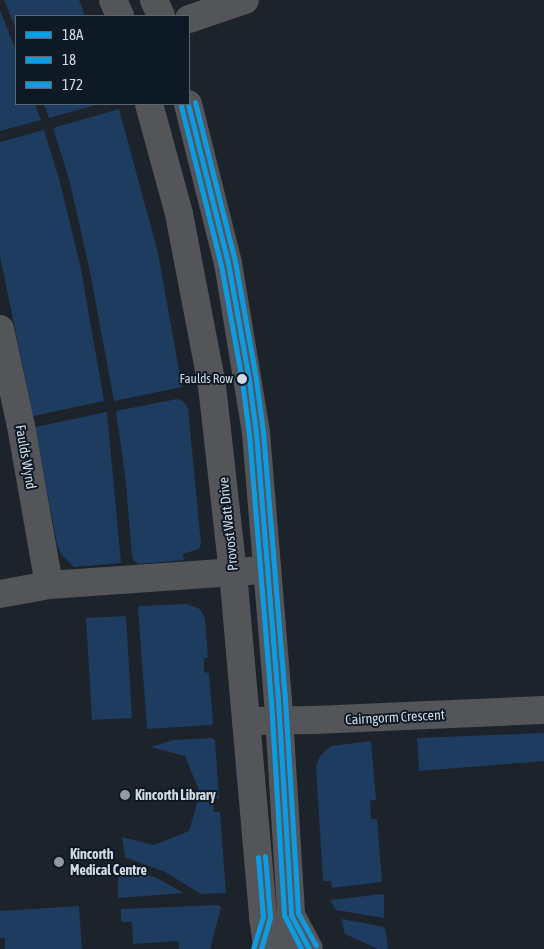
<!DOCTYPE html>
<style>
body{margin:0}
#map{position:relative;width:544px;height:949px;overflow:hidden;background:#1d232a;font-family:"Asap Condensed",sans-serif}
div>[style]{position:absolute}
.green>*{inset:0;background:#1e3b60}
.minor>*{height:28px;margin:-14px;padding:0 14px;transform-origin:14px;border-radius:14px;background:#535559}
.tertiary>*{height:28px;margin:-14px;padding:0 14px;transform-origin:14px;border-radius:14px;background:#535559}
.bus-1>*{height:5px;margin:-2.5px;padding:0 2.5px;transform-origin:2.5px;border-radius:2.5px;background:#0f9be0}
.bus-2>*{height:5px;margin:-2.5px;padding:0 2.5px;transform-origin:2.5px;border-radius:2.5px;background:#0f9be0}
.bus-3>*{height:5px;margin:-2.5px;padding:0 2.5px;transform-origin:2.5px;border-radius:2.5px;background:#0f9be0}
.dots>*{width:14px;height:14px;translate:-50% -50%;box-sizing:border-box;border:2px solid #0e1926;border-radius:50%}
span{translate:-50% -50%;white-space:nowrap;text-align:center;line-height:1.15;-webkit-text-stroke:4px #0e1926;paint-order:stroke}
.bus-label{font-size:13px;color:#d1d9e2}
.right{translate:-100% -50%;text-align:right}
.street-label{font-size:14px;color:#d1d9e2}
.poi-label{font-size:14px;color:#d1d9e2;font-weight:700}
.left{translate:0 -50%;text-align:left}
.legend{position:absolute;left:15px;top:15px;width:175px;height:90px;box-sizing:border-box;background:#0e1926;border:1px solid #5c6671;margin:0;padding:6px 9px;list-style:none;font-size:15px;color:#d1d9e2}
.legend li{display:flex;align-items:center;gap:10px;height:25px}
.legend b{width:25px;border:1px solid #5c6671}
</style>
<div id="map">
<div class="green">
<div style="clip-path:polygon(4px 0,79px 0,85px 16px,16px 16px,16px 29px)"></div>
<div style="clip-path:polygon(0 10px,16px 51px,16px 104px,35px 104px,41px 120px,0 131px)"></div>
<div style="clip-path:polygon(44px 104px,99px 104px,49px 118px)"></div>
<div style="clip-path:polygon(119px 109px,158px 253px,182px 387px,114px 401px,89px 267px,69px 179px,53px 128px)"></div>
<div style="clip-path:polygon(44px 130px,60px 182px,81px 269px,104px 401px,33px 416px,0 256px,0 142px)"></div>
<div style="clip-path:polygon(177px 399px,183px 401px,188px 408px,201px 544px,199px 549px,183px 554px,184px 560px,139px 564px,134px 561px,132px 557px,126px 483px,116px 411px)"></div>
<div style="clip-path:polygon(107px 412px,121px 563px,74px 567px,61px 554px,57px 544px,35px 427px)"></div>
<div style="clip-path:polygon(187px 604px,200px 609px,205px 618px,208px 658px,204px 658px,204px 672px,209px 673px,213px 723px,211px 725px,147px 729px,138px 608px,140px 606px)"></div>
<div style="clip-path:polygon(126px 616px,132px 718px,92px 720px,86px 618px)"></div>
<div style="clip-path:polygon(544px 733px,544px 761px,419px 771px,417px 738px)"></div>
<div style="clip-path:polygon(212px 738px,215px 740px,219px 799px,213px 799px,214px 812px,220px 812px,226px 893px,201px 894px,165px 872px,125px 857px,122px 837px,154px 845px,189px 831px,200px 793px,185px 756px,151px 747px,173px 740px)"></div>
<div style="clip-path:polygon(371px 741px,376px 800px,370px 800px,371px 819px,377px 819px,382px 882px,332px 888px,331px 881px,323px 881px,316px 766px,320px 756px,331px 746px)"></div>
<div style="clip-path:polygon(118px 865px,157px 878px,184px 893px,118px 898px)"></div>
<div style="clip-path:polygon(382px 894px,384px 895px,384px 918px,336px 910px,330px 900px)"></div>
<div style="clip-path:polygon(218px 905px,221px 907px,210px 949px,179px 949px,178px 941px,133px 944px,132px 922px,121px 922px,121px 909px)"></div>
<div style="clip-path:polygon(79px 906px,82px 949px,5px 949px,5px 938px,0 938px,0 911px)"></div>
<div style="clip-path:polygon(341px 919px,385px 927px,388px 949px,378px 949px,345px 934px)"></div>
</div>
<div class="minor">
<div style="left:189px;top:19px;width:59px;rotate:-18.7deg"></div>
<div style="left:0;top:329px;width:99px;rotate:77.8deg"></div>
<div style="left:21px;top:426px;width:161px;rotate:80deg"></div>
<div style="left:0;top:594px;width:50px;rotate:-10.4deg"></div>
<div style="left:49px;top:585px;width:218px;rotate:-4deg"></div>
<div style="left:246px;top:721px;width:68px;rotate:-0.8deg"></div>
<div style="left:314px;top:720px;width:230px;rotate:-2.5deg"></div>
<div style="left:291px;top:915px;width:38px;rotate:62deg"></div>
</div>
<div class="tertiary">
<div style="left:113px;top:0;width:17px;rotate:66deg"></div>
<div style="left:154px;top:0;width:17px;rotate:66deg"></div>
<div style="left:149px;top:104px;width:114px;rotate:74.7deg"></div>
<div style="left:179px;top:214px;width:175px;rotate:79.1deg"></div>
<div style="left:212px;top:386px;width:187px;rotate:83.6deg"></div>
<div style="left:233px;top:572px;width:346px;rotate:85deg"></div>
<div style="left:263px;top:917px;width:27px;rotate:82deg"></div>
<div style="left:267px;top:944px;width:6px;rotate:59deg"></div>
<div style="left:188px;top:104px;width:164px;rotate:75.9deg"></div>
<div style="left:228px;top:263px;width:172px;rotate:80.6deg"></div>
<div style="left:256px;top:433px;width:268px;rotate:85.3deg"></div>
<div style="left:278px;top:700px;width:242px;rotate:86.5deg"></div>
<div style="left:293px;top:942px;width:8px;rotate:113deg"></div>
</div>
<div class="bus-1">
<div style="left:188px;top:104px;width:164px;rotate:75.9deg"></div>
<div style="left:228px;top:263px;width:119px;rotate:79.8deg"></div>
<div style="left:249px;top:380px;width:53px;rotate:82.5deg"></div>
<div style="left:256px;top:433px;width:268px;rotate:85.3deg"></div>
<div style="left:278px;top:700px;width:215px;rotate:86.5deg"></div>
<div style="left:291px;top:915px;width:38px;rotate:62deg"></div>
<div style="left:253px;top:949px;width:34px;rotate:-73deg"></div>
<div style="left:263px;top:917px;width:60px;rotate:-94.8deg"></div>
</div>
<div class="bus-2">
<div style="left:181px;top:106px;width:164px;rotate:75.9deg"></div>
<div style="left:221px;top:265px;width:118px;rotate:79.7deg"></div>
<div style="left:242px;top:381px;width:53px;rotate:82.5deg"></div>
<div style="left:249px;top:434px;width:268px;rotate:85.3deg"></div>
<div style="left:271px;top:701px;width:214px;rotate:86.5deg"></div>
<div style="left:284px;top:915px;width:38px;rotate:63deg"></div>
<div style="left:261px;top:949px;width:33px;rotate:-74deg"></div>
<div style="left:270px;top:917px;width:61px;rotate:-94.7deg"></div>
</div>
<div class="bus-3">
<div style="left:195px;top:102px;width:164px;rotate:75.9deg"></div>
<div style="left:235px;top:261px;width:120px;rotate:79.9deg"></div>
<div style="left:256px;top:379px;width:53px;rotate:82.5deg"></div>
<div style="left:263px;top:432px;width:268px;rotate:85.3deg"></div>
<div style="left:285px;top:699px;width:214px;rotate:86.5deg"></div>
<div style="left:298px;top:913px;width:37px;rotate:61deg"></div>
</div>
<div class="dots">
<div style="left:242px;top:379px;background:#d1d9e2"></div>
<div style="left:125px;top:795px;background:#9299a2"></div>
<div style="left:59px;top:862px;background:#9299a2"></div>
</div>
<div class="bus-label">
<span class="right" style="left:233px;top:379px">Faulds Row</span>
</div>
<div class="street-label">
<span style="left:26px;top:457px;rotate:80deg">Faulds Wynd</span>
<span style="left:228px;top:524px;rotate:-96deg">Provost Watt Drive</span>
<span style="left:395px;top:717px;rotate:-3deg">Cairngorm Crescent</span>
</div>
<div class="poi-label">
<span class="left" style="left:135px;top:795px">Kincorth Library</span>
<span class="left" style="left:70px;top:862px">Kincorth<br>Medical Centre</span>
</div>
<ul class="legend">
<li><b style="height:6px;background:#0f9be0"></b>18A</li>
<li><b style="height:6px;background:#0f9be0"></b>18</li>
<li><b style="height:6px;background:#0f9be0"></b>172</li>
</ul>
</div>
